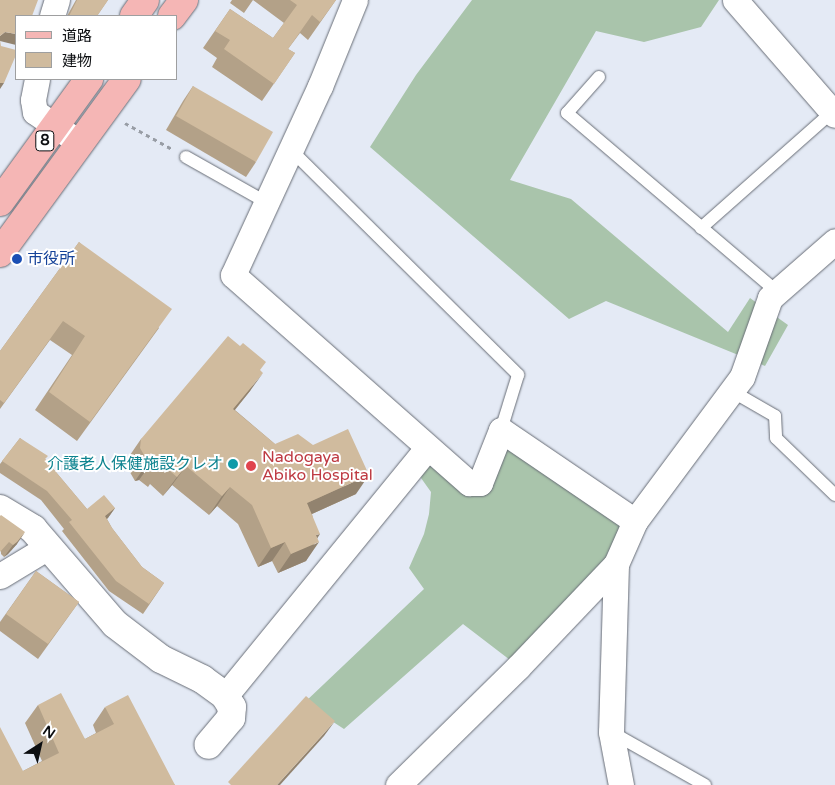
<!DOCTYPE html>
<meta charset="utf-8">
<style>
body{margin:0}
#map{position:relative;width:835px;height:785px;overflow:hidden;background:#e4eaf5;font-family:"Varela Round","Noto Sans JP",sans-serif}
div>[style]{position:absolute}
.forest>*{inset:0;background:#a9c4ab}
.path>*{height:3px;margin-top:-1.5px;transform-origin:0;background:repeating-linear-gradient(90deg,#989da5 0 4px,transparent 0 8px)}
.roads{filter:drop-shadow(0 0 1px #686d76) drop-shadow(0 0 1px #686d76)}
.service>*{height:12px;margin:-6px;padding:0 6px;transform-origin:6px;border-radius:6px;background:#fff}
.minor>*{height:25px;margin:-12.5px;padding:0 12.5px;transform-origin:12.5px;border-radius:12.5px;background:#fff}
.tertiary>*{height:28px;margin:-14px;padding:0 14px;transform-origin:14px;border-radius:14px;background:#fff}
.primary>*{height:28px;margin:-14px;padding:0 14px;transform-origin:14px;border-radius:14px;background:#f5b6b5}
.wall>*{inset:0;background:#b3a188}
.shaded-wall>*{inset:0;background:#92836f}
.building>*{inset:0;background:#d0bb9e}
.dots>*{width:14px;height:14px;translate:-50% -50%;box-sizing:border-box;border:2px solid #fff;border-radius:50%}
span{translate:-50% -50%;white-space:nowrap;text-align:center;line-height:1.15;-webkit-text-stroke:4px #fff;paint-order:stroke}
.shield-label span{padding:1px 4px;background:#fff;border:1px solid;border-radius:4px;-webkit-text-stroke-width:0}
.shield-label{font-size:15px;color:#0c0e11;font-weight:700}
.transit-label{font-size:16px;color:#164399}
.left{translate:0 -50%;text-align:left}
.health-label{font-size:16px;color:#be3a42}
.culture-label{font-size:16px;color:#0d838f}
.right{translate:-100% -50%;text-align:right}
.legend{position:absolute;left:15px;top:15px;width:162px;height:65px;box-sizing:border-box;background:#fff;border:1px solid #9e9fa0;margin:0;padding:6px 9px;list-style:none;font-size:15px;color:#0c0e11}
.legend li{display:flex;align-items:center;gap:10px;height:25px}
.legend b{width:25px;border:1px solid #9e9fa0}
.north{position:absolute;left:15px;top:720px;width:50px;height:50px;-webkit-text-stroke:4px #fff;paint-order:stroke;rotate:35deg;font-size:14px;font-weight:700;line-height:20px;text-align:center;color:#0c0e11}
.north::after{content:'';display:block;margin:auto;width:18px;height:22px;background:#0c0e11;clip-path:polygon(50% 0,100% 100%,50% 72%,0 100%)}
</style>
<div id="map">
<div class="forest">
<div style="clip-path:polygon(472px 0,719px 0,701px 27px,644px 42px,596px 31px,510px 180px,571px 199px,728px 332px,750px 298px,788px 325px,765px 366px,606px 301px,569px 319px,370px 147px,416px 75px)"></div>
<div style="clip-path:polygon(502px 441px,624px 521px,609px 560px,514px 663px,463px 624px,344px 729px,304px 703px,424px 589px,409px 568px,424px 534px,429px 514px,431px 492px,421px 478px,424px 466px,433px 465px,469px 493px)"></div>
</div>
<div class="path">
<div style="left:125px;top:123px;width:54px;rotate:29deg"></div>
</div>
<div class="roads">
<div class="service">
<div style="left:599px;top:77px;width:48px;rotate:131.6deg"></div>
<div style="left:567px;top:113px;width:276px;rotate:40.4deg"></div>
<div style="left:290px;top:149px;width:321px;rotate:44.7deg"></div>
<div style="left:518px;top:375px;width:58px;rotate:107.2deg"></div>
<div style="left:186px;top:157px;width:92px;rotate:29.4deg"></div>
<div style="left:701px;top:228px;width:175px;rotate:-41.5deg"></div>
<div style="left:730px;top:390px;width:52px;rotate:30deg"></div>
<div style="left:775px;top:416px;width:22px;rotate:87deg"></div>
<div style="left:776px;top:438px;width:82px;rotate:44deg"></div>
<div style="left:611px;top:732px;width:108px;rotate:29.4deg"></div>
</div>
<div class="minor">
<div style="left:355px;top:0;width:93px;rotate:112.1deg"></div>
<div style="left:320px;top:86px;width:208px;rotate:114.7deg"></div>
<div style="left:233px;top:275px;width:315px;rotate:41.4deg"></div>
<div style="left:469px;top:483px;width:11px"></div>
<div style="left:480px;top:483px;width:57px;rotate:-68.4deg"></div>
<div style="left:501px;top:430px;width:162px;rotate:34.2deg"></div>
<div style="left:635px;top:521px;width:47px;rotate:113.8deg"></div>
<div style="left:616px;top:564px;width:168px;rotate:91.7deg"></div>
<div style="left:611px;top:732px;width:54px;rotate:79.3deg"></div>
<div style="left:735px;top:0;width:152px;rotate:49deg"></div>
<div style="left:52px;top:16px;width:17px;rotate:-73deg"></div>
<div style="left:37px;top:79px;width:21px;rotate:101deg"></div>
<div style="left:33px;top:100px;width:12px;rotate:81deg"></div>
<div style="left:35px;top:112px;width:55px;rotate:34.6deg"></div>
<div style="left:635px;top:521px;width:179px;rotate:-53.4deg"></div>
<div style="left:742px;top:377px;width:84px;rotate:-70.5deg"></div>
<div style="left:770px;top:298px;width:86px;rotate:-41.2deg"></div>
<div style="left:0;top:576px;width:56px;rotate:-31.1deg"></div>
<div style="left:225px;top:696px;width:320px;rotate:-50.8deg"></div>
<div style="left:398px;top:785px;width:168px;rotate:-44.5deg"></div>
<div style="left:518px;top:667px;width:142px;rotate:-46.4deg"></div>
</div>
<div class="tertiary">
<div style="left:0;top:509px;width:39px;rotate:31deg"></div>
<div style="left:33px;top:529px;width:125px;rotate:49.2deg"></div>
<div style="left:115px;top:624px;width:58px;rotate:37.3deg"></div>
<div style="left:161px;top:659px;width:46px;rotate:26deg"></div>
<div style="left:202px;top:679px;width:29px;rotate:36deg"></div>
<div style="left:225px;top:696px;width:13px;rotate:58deg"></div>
<div style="left:232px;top:707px;width:11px;rotate:95deg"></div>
<div style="left:231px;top:718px;width:35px;rotate:130deg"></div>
</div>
<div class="primary">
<div style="left:134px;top:16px;width:19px;rotate:-55deg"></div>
<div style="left:172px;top:16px;width:20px;rotate:-53deg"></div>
<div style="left:0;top:202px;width:152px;rotate:-54.1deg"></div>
<div style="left:0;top:253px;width:215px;rotate:-53.9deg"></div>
</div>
</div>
<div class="wall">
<div style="clip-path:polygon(76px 0,108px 0,97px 16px,67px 16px)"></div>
<div style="clip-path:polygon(232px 0,336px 0,308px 40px,300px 33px,288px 49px,295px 53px,262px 101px,212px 67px,217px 58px,203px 48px,230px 9px,273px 38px,284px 23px,253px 0,244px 13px,230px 3px)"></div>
<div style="clip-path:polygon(193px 86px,256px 162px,246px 177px,166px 130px,183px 101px)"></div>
<div style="clip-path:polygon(79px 242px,159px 328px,77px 441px,35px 410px,72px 355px,50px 340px,0 409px,0 351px)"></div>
<div style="clip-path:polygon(260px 370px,250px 391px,235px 410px,275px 444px,356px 494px,312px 514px,317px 538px,306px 561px,278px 573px,272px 561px,258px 567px,238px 524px,217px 506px,209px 515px,172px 485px,163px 496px,150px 484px,148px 487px,139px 480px,135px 481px,127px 467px,128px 458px,141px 439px)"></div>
<div style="clip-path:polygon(20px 438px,45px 459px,87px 509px,115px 508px,107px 519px,112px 528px,142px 567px,164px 583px,143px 614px,109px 591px,62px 531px,64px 529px,41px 500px,0 473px,0 464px)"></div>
<div style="clip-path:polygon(0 516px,17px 544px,8px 554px,4px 557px,1px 554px)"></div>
<div style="clip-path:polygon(36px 571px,79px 602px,38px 659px,0 631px,0 622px)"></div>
<div style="clip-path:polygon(38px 705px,85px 739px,96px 733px,93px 725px,105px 707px,175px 785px,23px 771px,42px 761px,25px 723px)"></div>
</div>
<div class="shaded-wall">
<div style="clip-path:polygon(5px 32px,16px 34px,16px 45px,0 41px,0 36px)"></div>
<div style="clip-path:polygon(0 83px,4px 83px,0 89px)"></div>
<div style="clip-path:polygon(263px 373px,250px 391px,220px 428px,233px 409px)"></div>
<div style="clip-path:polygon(153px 461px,139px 480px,135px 481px,148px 462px)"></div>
<div style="clip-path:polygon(186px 466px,172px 485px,163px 496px,177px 477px)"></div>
<div style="clip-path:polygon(369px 475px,356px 494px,294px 522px,307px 503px)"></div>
<div style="clip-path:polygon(230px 487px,217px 506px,209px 515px,222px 496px)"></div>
<div style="clip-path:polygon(115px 508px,108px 518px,99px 525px,105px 516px)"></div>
<div style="clip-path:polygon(25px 532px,17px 544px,8px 554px,4px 557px,13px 545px)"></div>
<div style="clip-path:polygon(320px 534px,313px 545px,319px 542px,306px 561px,278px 573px,291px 554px,316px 535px)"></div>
<div style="clip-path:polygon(285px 542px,272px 561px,258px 567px,271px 548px)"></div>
<div style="clip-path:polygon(335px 721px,324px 736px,280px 785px,277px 785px)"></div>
</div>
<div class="building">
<div style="clip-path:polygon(0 0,38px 0,32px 16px,16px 16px,16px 34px,5px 32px,0 36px)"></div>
<div style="clip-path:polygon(77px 0,108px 0,97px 16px,69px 16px)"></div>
<div style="clip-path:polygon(290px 0,336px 0,320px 22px,312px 15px,288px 49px,295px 53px,274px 84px,224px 49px,230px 40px,215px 31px,230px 9px,273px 38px,297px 5px)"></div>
<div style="clip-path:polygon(0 40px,1px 46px,16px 50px,16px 55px,4px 83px,0 83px)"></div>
<div style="clip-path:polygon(193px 86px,273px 132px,256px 162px,176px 116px)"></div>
<div style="clip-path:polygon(79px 242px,172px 309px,90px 422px,49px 392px,85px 336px,63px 321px,4px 403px,0 400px,0 351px)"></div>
<div style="clip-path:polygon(228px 336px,240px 346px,243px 343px,266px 362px,260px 370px,263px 373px,233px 409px,275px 444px,298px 434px,313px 445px,348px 429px,369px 475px,307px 503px,320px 534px,316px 535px,319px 542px,291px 554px,285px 542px,271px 548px,252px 505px,230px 487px,222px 496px,186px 466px,177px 477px,163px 465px,161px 468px,153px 461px,148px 462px,140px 448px,141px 439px)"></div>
<div style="clip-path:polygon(20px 438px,48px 456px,45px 459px,87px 509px,104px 495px,115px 508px,105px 516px,112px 528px,142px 567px,164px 583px,149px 604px,116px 581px,69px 522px,72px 520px,47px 491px,2px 461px)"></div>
<div style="clip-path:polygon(1px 515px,25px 532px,17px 542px,13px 545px,9px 542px,0 552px,0 516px)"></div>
<div style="clip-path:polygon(36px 571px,79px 602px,48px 644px,6px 614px)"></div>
<div style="clip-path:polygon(61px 693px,85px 739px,114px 724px,105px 707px,128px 695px,175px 785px,0 785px,0 727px,23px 771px,59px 753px,38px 705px)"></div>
<div style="clip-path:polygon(306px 696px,335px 721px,277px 785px,231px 785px,228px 782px)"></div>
</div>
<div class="dots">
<div style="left:17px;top:259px;background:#1a4fb4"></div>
<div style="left:233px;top:464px;background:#0f9aa8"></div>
<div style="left:251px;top:466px;background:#e0444e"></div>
</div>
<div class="shield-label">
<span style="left:45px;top:141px">8</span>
</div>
<div class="transit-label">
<span class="left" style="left:27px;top:259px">市役所</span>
</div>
<div class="health-label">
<span class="left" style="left:262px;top:466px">Nadogaya<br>Abiko Hospital</span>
</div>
<div class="culture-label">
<span class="right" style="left:223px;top:464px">介護老人保健施設クレオ</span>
</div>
<ul class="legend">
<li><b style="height:6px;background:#f5b6b5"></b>道路</li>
<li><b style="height:14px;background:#d0bb9e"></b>建物</li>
</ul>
<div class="north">N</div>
</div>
